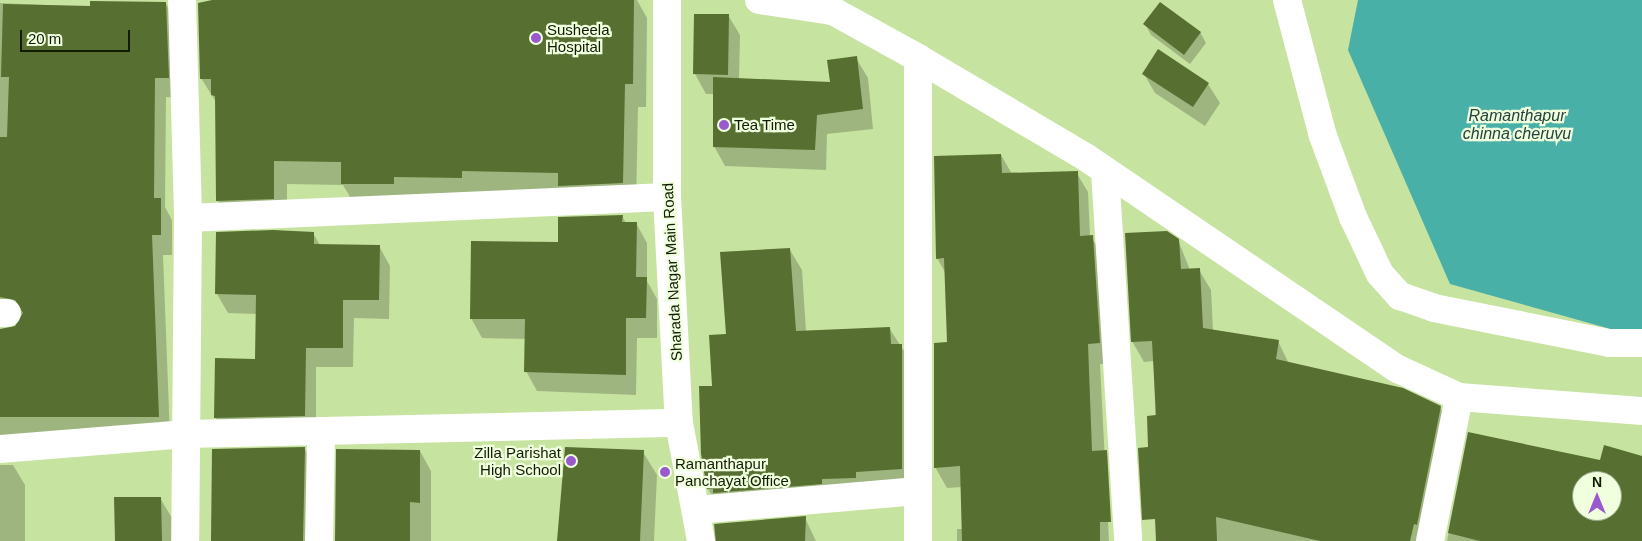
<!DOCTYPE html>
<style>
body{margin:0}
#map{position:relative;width:1642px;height:541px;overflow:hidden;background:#c7e3a0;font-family:Helvetica,sans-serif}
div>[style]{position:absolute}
.water>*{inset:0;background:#48b0a6}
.shadow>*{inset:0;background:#0003}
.building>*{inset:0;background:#576f30}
.street>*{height:28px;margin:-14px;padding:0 14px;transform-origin:14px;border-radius:14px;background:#fff}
.dots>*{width:14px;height:14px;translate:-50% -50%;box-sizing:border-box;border:2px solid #f0ffdd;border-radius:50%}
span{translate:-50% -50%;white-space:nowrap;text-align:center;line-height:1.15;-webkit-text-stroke:4.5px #f0ffdd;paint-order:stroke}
.poi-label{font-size:15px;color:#121c03}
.left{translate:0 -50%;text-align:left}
.right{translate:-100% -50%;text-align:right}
.street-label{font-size:15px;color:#121c03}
.water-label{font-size:16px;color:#244440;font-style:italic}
.north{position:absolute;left:1572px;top:471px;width:50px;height:50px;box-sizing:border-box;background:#f0ffdd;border:1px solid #97a486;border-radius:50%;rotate:0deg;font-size:14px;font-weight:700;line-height:20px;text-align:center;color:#121c03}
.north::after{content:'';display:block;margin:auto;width:18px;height:22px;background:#9a59cf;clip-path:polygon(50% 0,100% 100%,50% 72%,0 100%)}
.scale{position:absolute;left:20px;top:30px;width:110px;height:22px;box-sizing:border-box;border:2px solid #121c03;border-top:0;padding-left:6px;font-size:15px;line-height:18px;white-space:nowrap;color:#121c03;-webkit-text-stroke:4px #f0ffdd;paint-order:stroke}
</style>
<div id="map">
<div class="water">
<div style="clip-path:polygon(1358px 0,1642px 0,1642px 329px,1614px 330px,1450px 284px,1348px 50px)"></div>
</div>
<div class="shadow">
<div style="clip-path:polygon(213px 0,637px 0,647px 18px,646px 107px,638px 107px,636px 207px,356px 207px,343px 185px,287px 184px,287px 222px,231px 224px,218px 201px,216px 102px,201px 78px)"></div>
<div style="clip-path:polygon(0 3px,91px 7px,166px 4px,177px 24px,179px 98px,166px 97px,165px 207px,172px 220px,172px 255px,163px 255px,170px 437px,0 461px,0 330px,15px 328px,22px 318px,0 323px)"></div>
<div style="clip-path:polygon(728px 15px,740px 35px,739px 80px,831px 83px,856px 58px,868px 78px,873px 129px,827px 134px,826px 170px,725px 166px,714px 146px,714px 94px,706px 94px,695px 74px)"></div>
<div style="clip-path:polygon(1145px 24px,1200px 32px,1206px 43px,1190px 64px,1151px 35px)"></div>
<div style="clip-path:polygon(1144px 74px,1208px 84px,1220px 103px,1205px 126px,1155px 93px)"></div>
<div style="clip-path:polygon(1001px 155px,1012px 174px,1076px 172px,1088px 192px,1090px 236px,1105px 257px,1111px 364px,1100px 364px,1109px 541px,957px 541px,957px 529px,963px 529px,962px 487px,947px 488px,935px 467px,948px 343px,946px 274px,937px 258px)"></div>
<div style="clip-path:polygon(622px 216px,626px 223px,636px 223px,647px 243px,647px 281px,657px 299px,657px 338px,637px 338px,636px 395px,537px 391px,526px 371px,526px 339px,482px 338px,471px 318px,559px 244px)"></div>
<div style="clip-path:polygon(313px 233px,320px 245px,379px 246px,390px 266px,389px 319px,354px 318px,353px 367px,316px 367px,316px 435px,226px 437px,215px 417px,256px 360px,257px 314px,228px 313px,217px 294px,217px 234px)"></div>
<div style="clip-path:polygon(1178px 240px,1190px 270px,1199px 270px,1211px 290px,1213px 330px,1278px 341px,1289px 364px,1440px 407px,1452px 428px,1429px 541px,1158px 541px,1154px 361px,1144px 362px,1132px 341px)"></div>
<div style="clip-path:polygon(790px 250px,802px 270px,806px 331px,889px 328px,914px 366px,914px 490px,721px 510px,708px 489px,713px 387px,727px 336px)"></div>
<div style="clip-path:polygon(evenodd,1469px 433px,1601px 462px,1642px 456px,1642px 541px,1447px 541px,1469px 433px,1582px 481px,1612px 481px,1612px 511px,1582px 511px,1582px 481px)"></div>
<div style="clip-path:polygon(304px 448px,316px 468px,315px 541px,212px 541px)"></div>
<div style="clip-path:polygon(420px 451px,431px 471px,431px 541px,336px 541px)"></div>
<div style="clip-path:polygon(643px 452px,657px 475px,654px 541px,559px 541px)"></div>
<div style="clip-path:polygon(0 465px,13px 465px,25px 485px,25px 541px,0 541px)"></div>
<div style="clip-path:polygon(160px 498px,172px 518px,172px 541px,117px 541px)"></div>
<div style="clip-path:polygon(805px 518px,816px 541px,714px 541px,715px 525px)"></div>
</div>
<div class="building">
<div style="clip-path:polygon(212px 0,634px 0,633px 84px,625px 84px,623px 183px,558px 186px,558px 173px,462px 171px,462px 178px,394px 177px,394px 184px,341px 184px,341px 162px,274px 161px,274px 199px,216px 201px,215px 96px,211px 95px,211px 79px,200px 79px,198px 3px)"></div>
<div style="clip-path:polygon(90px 1px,166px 2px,169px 78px,155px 78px,154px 198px,161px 198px,161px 235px,152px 235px,159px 417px,0 417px,0 329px,15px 326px,23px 313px,15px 300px,0 297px,0 137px,7px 137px,9px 77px,1px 77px,3px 4px,90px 6px)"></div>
<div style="clip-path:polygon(1160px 2px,1201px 32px,1184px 55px,1143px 24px)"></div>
<div style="clip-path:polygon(694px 14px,729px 14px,728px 75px,693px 74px)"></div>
<div style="clip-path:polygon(1158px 49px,1209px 83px,1193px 107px,1142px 74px)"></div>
<div style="clip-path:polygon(857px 56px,863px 109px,817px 115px,815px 150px,713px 147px,713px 77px,830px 82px,827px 60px)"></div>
<div style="clip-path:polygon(1001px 154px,1002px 173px,1078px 171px,1080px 236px,1093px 235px,1100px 343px,1088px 344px,1092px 451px,1107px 450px,1111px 522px,1100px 522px,1100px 541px,962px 541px,960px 466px,934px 468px,934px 343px,947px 342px,944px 258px,936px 259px,934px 156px)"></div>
<div style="clip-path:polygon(623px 215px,622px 222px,637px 222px,636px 277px,647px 277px,646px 318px,626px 318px,626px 375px,524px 372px,525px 319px,470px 319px,471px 241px,558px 242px,558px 217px)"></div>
<div style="clip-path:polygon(273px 230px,314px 232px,314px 244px,380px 245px,379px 300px,343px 300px,343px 348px,306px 348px,305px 416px,214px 418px,215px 358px,255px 359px,256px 295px,215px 294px,216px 232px)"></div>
<div style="clip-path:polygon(1167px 231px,1179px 239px,1181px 269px,1200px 268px,1203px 328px,1279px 340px,1276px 359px,1403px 388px,1441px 406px,1417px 525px,1414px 524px,1410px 541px,1320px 541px,1216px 517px,1217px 541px,1156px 541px,1155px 519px,1142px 520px,1138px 448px,1148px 447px,1147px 416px,1156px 415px,1152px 341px,1131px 342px,1125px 233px)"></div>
<div style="clip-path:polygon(790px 248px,796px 331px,890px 327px,891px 344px,902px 344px,902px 469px,856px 472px,856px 478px,822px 479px,822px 484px,713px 493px,713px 489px,707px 489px,701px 454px,699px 386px,712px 386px,709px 335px,726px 334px,720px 252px)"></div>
<div style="clip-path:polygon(evenodd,1468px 432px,1600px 460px,1604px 445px,1642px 456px,1642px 541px,1480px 541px,1448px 533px,1468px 432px,1582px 481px,1612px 481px,1612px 511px,1582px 511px,1582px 481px)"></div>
<div style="clip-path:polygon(305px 447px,303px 541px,211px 541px,212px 449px)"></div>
<div style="clip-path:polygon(565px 447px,644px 450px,640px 541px,557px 541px)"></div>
<div style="clip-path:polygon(336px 449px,420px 450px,420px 503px,410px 502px,410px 541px,335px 541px)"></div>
<div style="clip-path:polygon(114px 497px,161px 497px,162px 541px,115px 541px)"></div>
<div style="clip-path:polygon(806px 516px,805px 541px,716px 541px,714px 524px)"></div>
</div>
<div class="street">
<div style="left:182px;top:0;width:218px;rotate:88.4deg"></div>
<div style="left:188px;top:218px;width:323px;rotate:90.5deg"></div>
<div style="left:667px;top:0;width:197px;rotate:90deg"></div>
<div style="left:667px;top:197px;width:226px;rotate:87deg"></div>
<div style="left:679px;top:423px;width:120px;rotate:79.4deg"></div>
<div style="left:759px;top:0;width:75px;rotate:8.5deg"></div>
<div style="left:833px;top:11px;width:97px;rotate:28.9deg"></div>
<div style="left:918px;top:58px;width:196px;rotate:30.6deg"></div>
<div style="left:1087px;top:158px;width:376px;rotate:34.2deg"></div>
<div style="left:1398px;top:369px;width:67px;rotate:24.7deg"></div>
<div style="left:1459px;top:397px;width:184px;rotate:4.4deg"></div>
<div style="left:1287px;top:0;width:141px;rotate:75.2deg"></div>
<div style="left:1323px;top:136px;width:86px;rotate:69.7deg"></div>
<div style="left:1353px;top:217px;width:63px;rotate:64.7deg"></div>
<div style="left:1380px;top:274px;width:30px;rotate:48deg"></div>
<div style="left:1400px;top:296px;width:36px;rotate:19deg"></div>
<div style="left:1434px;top:308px;width:178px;rotate:11.3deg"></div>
<div style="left:1609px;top:343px;width:33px"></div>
<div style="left:918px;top:58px;width:483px;rotate:90deg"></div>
<div style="left:1105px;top:171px;width:371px;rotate:86.4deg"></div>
<div style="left:188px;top:218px;width:479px;rotate:-2.5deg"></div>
<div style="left:0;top:313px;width:7px"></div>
<div style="left:0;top:449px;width:187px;rotate:-4.6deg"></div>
<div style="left:186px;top:434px;width:493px;rotate:-1.3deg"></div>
<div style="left:696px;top:510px;width:223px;rotate:-4.9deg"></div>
<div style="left:319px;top:541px;width:108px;rotate:-88.9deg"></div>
<div style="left:1430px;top:541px;width:147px;rotate:-78.6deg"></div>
</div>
<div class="dots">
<div style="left:536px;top:38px;background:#9a59cf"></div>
<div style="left:724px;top:125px;background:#9a59cf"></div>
<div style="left:571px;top:461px;background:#9a59cf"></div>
<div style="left:665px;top:472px;background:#9a59cf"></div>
</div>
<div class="poi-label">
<span class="left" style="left:547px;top:38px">Susheela<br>Hospital</span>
<span class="left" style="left:734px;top:125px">Tea Time</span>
<span class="right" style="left:561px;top:461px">Zilla Parishat<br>High School</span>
<span class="left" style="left:675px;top:472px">Ramanthapur<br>Panchayat Office</span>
</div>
<div class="street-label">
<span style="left:672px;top:272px;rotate:-93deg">Sharada Nagar Main Road</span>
</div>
<div class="water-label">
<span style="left:1517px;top:125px">Ramanthapur<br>chinna cheruvu</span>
</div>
<div class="north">N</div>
<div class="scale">20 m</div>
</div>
